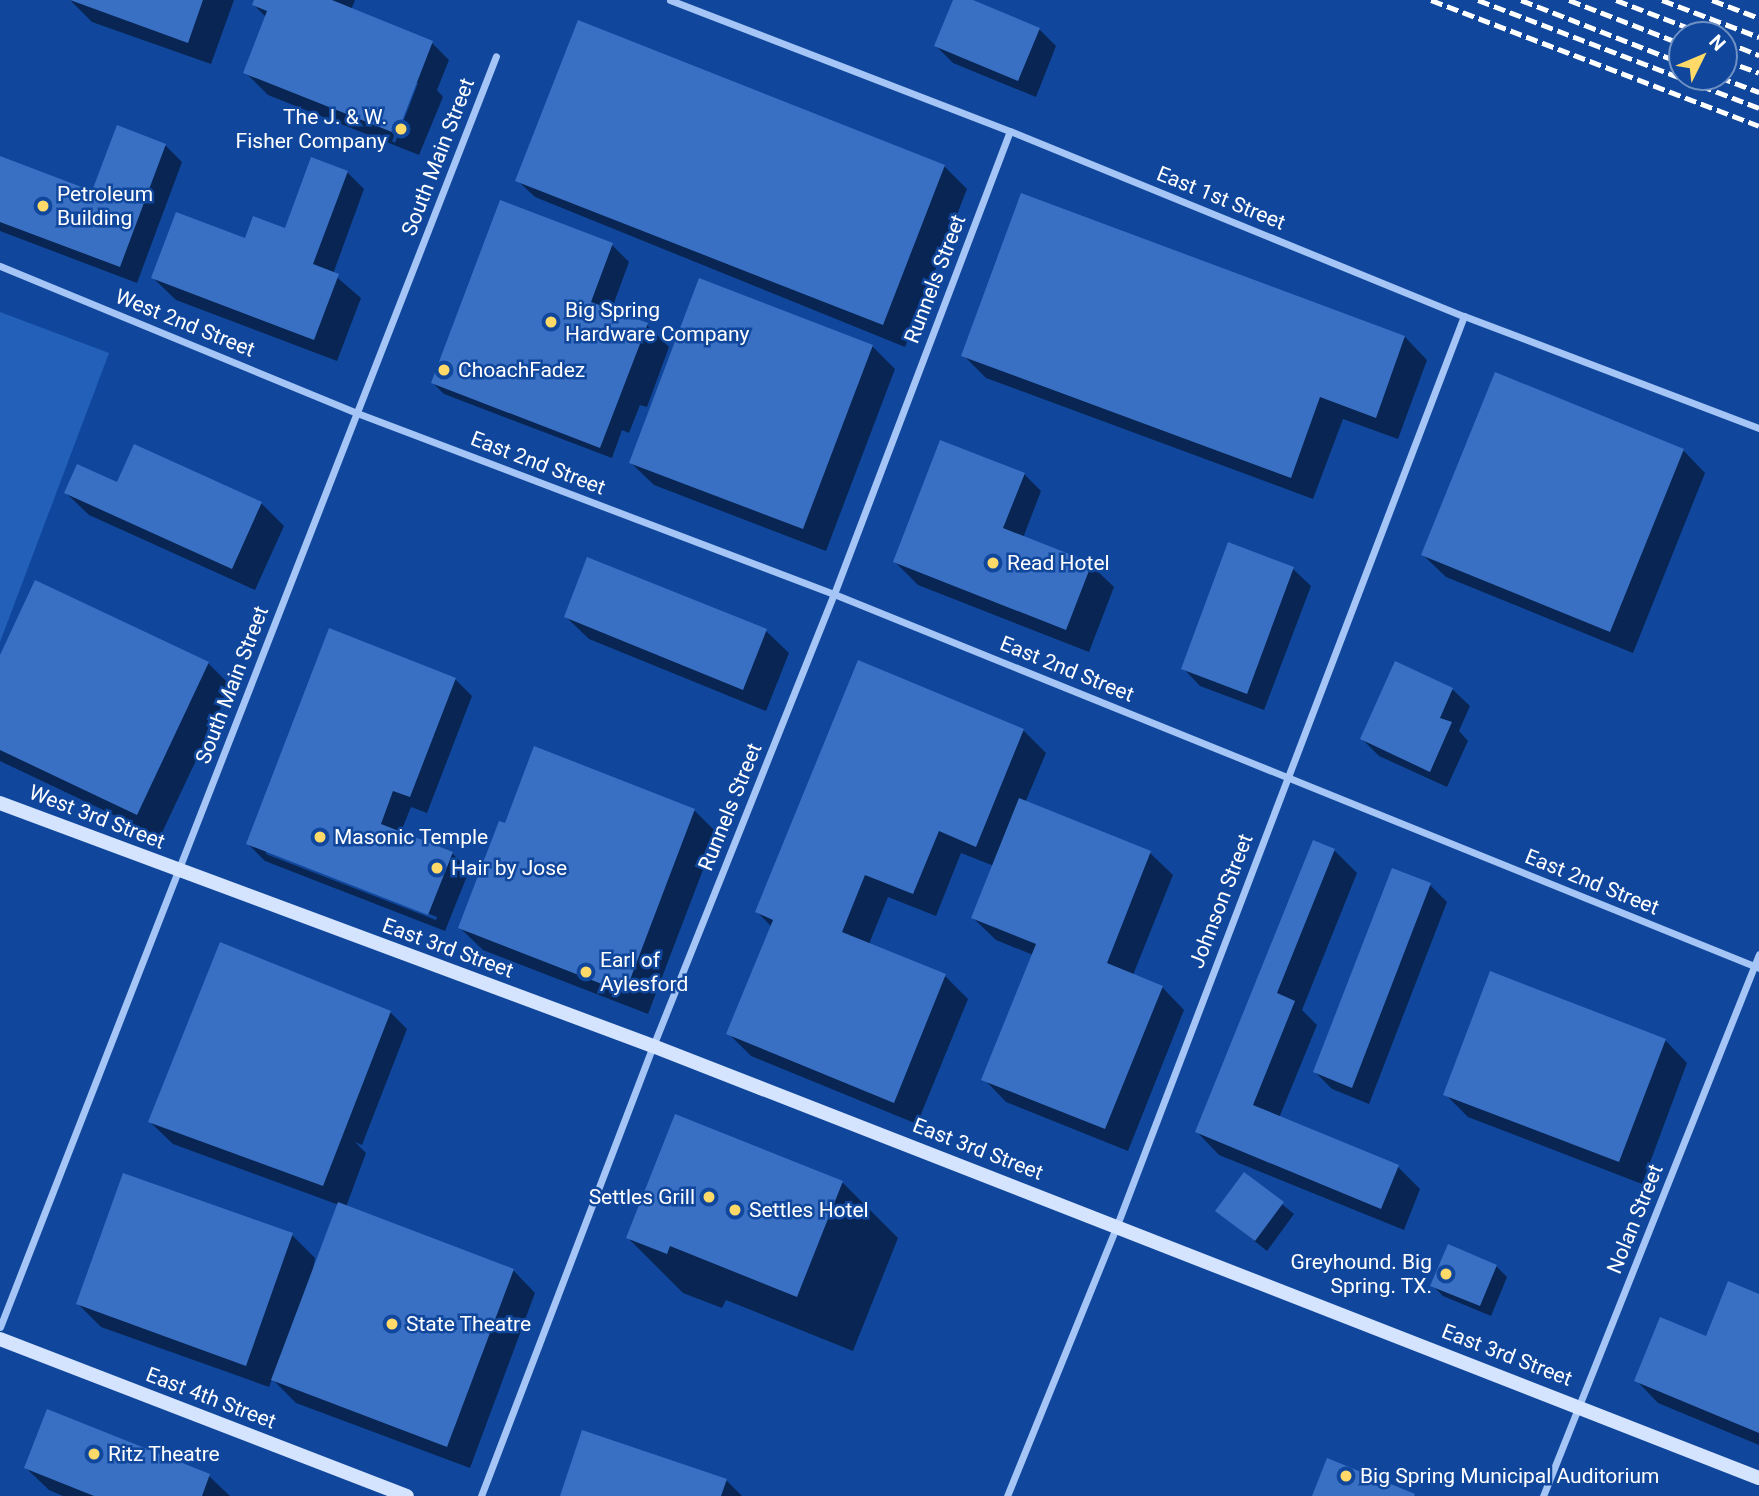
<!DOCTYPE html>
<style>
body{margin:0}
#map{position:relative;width:1759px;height:1496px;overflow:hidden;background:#10479c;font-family:Roboto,sans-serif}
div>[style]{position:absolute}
.green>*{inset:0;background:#2260ba}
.shadow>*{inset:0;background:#0007}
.building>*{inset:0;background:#3970c3}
.street>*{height:7px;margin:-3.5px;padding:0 3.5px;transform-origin:3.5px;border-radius:3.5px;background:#a4c5f5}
.secondary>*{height:14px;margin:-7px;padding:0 7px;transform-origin:7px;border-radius:7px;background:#d4e4fe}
.rail>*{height:5px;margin-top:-2.5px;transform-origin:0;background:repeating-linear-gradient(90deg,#fff 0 12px,transparent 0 17px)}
.dots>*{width:19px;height:19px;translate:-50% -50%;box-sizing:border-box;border:4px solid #10479c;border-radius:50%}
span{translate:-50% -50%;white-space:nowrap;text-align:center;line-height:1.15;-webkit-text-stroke:5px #10479c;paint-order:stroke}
.poi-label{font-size:21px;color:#fff}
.right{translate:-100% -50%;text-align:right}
.left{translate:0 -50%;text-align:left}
.street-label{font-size:21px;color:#fff}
.north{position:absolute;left:1668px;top:21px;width:70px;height:70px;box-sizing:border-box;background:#10479c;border:2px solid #7091c4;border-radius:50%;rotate:47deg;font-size:19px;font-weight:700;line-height:28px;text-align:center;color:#fff}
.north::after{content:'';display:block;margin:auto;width:24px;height:32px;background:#ffda68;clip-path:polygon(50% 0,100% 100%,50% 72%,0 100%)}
</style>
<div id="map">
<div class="green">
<div style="clip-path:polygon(0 312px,109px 353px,0 642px)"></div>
</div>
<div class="shadow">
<div style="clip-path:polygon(70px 0,234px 0,211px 64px,92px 22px)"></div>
<div style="clip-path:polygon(evenodd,256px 0,355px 0,351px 10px,432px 43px,449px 60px,437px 90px,443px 97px,419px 155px,268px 95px,245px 72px,267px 18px,254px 5px,256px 0,415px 83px,418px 83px,395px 143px,392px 141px,415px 83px)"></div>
<div style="clip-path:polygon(955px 0,968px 0,1039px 29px,1056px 46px,1036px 97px,953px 63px,936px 46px)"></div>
<div style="clip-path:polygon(165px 145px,182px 162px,137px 283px,0 231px,0 158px,94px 193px)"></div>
<div style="clip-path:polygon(944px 166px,967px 189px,905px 347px,535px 197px,517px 180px)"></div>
<div style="clip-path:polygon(347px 172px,364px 189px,333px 274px,361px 298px,337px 361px,176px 300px,153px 278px,286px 230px)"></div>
<div style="clip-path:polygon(612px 245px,629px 262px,611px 311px,647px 325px,669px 347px,647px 407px,640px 405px,629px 433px,622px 430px,612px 458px,444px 394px,433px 383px)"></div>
<div style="clip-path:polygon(1405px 337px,1427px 360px,1398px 439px,1343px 419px,1313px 499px,986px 378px,963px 355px)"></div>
<div style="clip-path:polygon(872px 346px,895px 369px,826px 551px,654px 485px,631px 463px)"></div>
<div style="clip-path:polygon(1683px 450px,1705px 473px,1633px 653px,1446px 577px,1423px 555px)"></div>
<div style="clip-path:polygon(1024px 474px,1041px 491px,1023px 538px,1091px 565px,1114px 587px,1089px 652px,918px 585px,895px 562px)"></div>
<div style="clip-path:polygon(66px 493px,261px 503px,284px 526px,255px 590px,89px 515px)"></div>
<div style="clip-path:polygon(1229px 544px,1293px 569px,1311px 586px,1264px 710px,1200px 686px,1183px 668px)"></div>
<div style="clip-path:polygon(36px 582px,208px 663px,231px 686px,160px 837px,0 761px,0 659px)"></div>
<div style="clip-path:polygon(566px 617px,766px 631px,789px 653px,766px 711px,589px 639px)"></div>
<div style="clip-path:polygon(1396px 663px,1452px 689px,1470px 706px,1459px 731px,1468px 741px,1447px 787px,1379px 756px,1362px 739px)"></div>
<div style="clip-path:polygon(evenodd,455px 679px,472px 696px,427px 813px,411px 807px,400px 834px,452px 853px,469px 871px,445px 931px,265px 861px,248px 844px,455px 679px,266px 850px,437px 917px,436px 920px,266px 854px,266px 850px)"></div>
<div style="clip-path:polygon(1023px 730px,1046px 753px,1025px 803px,1150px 853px,1173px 875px,1133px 975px,1162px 987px,1184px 1010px,1128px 1151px,1006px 1102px,984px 1079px,1033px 955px,996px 940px,973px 918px,994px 866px,961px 853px,936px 916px,888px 897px,869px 944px,945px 976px,968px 999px,917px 1124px,751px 1056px,728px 1033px,772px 927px,757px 912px)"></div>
<div style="clip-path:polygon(694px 810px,717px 833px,648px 1014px,483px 950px,460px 928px,506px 826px)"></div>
<div style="clip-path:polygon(1334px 850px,1357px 873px,1302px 1010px,1317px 1025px,1279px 1118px,1398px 1167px,1420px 1189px,1404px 1230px,1219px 1155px,1197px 1132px)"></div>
<div style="clip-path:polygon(1430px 885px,1447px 902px,1369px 1104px,1332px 1089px,1315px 1072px)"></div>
<div style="clip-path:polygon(390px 1012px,407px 1029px,362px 1145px,355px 1142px,366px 1153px,346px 1207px,513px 1270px,535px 1293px,470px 1468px,296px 1403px,272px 1379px,269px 1387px,101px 1327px,78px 1304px,292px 1235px,315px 1258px,312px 1276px,339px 1205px,173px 1144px,150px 1122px)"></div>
<div style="clip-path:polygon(1665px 1040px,1687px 1063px,1642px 1184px,1468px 1117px,1445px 1094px)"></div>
<div style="clip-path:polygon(1245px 1174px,1294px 1214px,1267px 1251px,1217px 1211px)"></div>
<div style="clip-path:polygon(842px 1182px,898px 1238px,853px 1351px,726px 1300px,722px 1308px,683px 1293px,628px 1238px)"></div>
<div style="clip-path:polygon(1496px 1266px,1507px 1277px,1491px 1316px,1443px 1296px,1432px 1285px)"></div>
<div style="clip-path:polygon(1759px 1296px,1759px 1445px,1658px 1403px,1636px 1380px,1707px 1338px)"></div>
<div style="clip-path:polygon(48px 1412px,209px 1476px,230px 1496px,63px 1496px,49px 1490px,26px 1468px)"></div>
<div style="clip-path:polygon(726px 1480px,742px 1496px,562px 1496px)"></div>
</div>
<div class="building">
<div style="clip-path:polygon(70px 0,203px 0,188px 43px)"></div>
<div style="clip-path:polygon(254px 0,332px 0,433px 41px,397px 134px,243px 73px,267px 11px,252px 5px)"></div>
<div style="clip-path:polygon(953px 0,973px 0,1040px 28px,1018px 81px,934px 46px)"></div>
<div style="clip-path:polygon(578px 20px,945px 165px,883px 325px,515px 181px)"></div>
<div style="clip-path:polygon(117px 125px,166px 144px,120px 267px,0 222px,0 156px,92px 191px)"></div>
<div style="clip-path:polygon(311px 157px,348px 171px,313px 264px,339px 274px,314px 340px,151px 278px,176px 212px,245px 238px,253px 216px,285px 228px)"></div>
<div style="clip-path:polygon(1021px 193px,1405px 336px,1376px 418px,1320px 397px,1291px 478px,961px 356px)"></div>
<div style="clip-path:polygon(500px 200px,613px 243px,591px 302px,648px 323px,600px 448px,431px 383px)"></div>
<div style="clip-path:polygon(699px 278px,873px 345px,803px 529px,629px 463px)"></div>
<div style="clip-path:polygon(1495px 372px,1684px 449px,1610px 632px,1421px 555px)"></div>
<div style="clip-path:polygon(940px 440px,1025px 473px,1003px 528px,1092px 563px,1066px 630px,893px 562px)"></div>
<div style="clip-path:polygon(134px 444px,262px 502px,232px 569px,64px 493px,77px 464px,117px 482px)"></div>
<div style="clip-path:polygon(1228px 542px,1294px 567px,1247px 694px,1181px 669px)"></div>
<div style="clip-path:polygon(587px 557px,767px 629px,743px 690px,564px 617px)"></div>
<div style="clip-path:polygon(35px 580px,209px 662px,137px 815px,0 750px,0 655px)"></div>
<div style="clip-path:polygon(329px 628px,456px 678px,410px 797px,393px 791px,381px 824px,453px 852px,428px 915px,246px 844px)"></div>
<div style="clip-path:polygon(858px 660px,1024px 729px,976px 847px,939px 831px,913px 894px,865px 875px,842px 932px,946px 974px,894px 1103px,726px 1034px,773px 920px,755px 912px)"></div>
<div style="clip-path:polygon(1395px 661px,1453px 688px,1440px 718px,1452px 722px,1430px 772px,1360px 739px)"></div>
<div style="clip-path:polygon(534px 746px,695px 809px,625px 993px,458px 928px,499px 821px,505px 823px)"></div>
<div style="clip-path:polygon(1019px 798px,1151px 851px,1107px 963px,1163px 986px,1105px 1129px,981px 1080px,1036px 944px,971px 918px)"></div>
<div style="clip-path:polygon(1313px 840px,1335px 849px,1277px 993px,1295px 1001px,1253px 1105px,1399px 1165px,1381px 1209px,1195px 1132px)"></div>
<div style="clip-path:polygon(1392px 868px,1431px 883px,1352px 1088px,1313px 1072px)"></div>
<div style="clip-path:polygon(220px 942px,391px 1011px,323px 1186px,148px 1122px)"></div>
<div style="clip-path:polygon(1490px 971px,1666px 1039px,1619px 1162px,1443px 1095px)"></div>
<div style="clip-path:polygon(675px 1114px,843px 1181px,797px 1297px,670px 1246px,667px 1254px,626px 1238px)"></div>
<div style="clip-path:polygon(1244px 1172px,1284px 1202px,1255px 1241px,1215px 1211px)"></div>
<div style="clip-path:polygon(123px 1173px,293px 1233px,246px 1366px,76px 1304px)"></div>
<div style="clip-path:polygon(338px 1202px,514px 1269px,447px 1447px,271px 1380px)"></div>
<div style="clip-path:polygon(1448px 1244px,1497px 1265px,1480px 1306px,1430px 1286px)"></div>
<div style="clip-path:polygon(1728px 1281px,1759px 1294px,1759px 1433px,1634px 1381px,1660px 1317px,1706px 1336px)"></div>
<div style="clip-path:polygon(47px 1409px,210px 1474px,202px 1496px,94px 1496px,24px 1468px)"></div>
<div style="clip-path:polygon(582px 1430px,727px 1479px,721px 1496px,560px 1496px)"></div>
<div style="clip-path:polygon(1327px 1458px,1415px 1494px,1414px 1496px,1312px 1496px)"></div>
</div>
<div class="street">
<div style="left:670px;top:0;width:364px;rotate:21.1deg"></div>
<div style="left:1010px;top:131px;width:490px;rotate:22.2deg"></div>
<div style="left:1464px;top:316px;width:316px;rotate:20.8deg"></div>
<div style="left:0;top:266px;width:386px;rotate:22.4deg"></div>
<div style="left:357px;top:413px;width:510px;rotate:20.78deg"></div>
<div style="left:834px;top:594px;width:998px;rotate:22.01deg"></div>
<div style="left:0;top:1327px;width:1364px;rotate:-68.68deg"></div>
<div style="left:481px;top:1496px;width:482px;rotate:-69.1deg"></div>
<div style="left:653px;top:1046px;width:487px;rotate:-68.2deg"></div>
<div style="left:834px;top:594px;width:495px;rotate:-69.2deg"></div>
<div style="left:1007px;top:1496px;width:292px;rotate:-67.9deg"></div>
<div style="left:1117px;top:1225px;width:973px;rotate:-69.11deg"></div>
<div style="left:1543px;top:1496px;width:583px;rotate:-68.27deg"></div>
</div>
<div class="secondary">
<div style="left:0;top:803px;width:697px;rotate:20.41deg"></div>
<div style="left:653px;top:1046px;width:1187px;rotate:21.34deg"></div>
<div style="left:0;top:1339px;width:436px;rotate:21.1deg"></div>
</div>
<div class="rail">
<div style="left:1431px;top:0;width:351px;rotate:21deg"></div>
<div style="left:1478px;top:0;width:301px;rotate:21deg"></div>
<div style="left:1521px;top:0;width:173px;rotate:21.4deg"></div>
<div style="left:1569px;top:0;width:121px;rotate:21.3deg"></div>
<div style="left:1616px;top:0;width:97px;rotate:21deg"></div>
<div style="left:1662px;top:0;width:104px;rotate:20.9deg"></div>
<div style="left:1712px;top:0;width:50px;rotate:21deg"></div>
<div style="left:1724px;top:41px;width:38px;rotate:22deg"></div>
<div style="left:1724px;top:60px;width:37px;rotate:20deg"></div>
<div style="left:1719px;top:77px;width:43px;rotate:20.6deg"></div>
</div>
<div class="dots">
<div style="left:401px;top:129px;background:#ffda68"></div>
<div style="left:43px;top:206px;background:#ffda68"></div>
<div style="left:551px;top:322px;background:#ffda68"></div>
<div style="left:444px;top:370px;background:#ffda68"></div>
<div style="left:993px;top:563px;background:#ffda68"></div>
<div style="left:320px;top:837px;background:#ffda68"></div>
<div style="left:437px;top:868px;background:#ffda68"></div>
<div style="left:586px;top:972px;background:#ffda68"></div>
<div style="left:709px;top:1197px;background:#ffda68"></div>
<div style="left:735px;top:1210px;background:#ffda68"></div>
<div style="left:1446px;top:1274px;background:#ffda68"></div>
<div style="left:392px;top:1324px;background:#ffda68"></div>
<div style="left:94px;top:1454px;background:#ffda68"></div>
<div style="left:1346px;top:1476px;background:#ffda68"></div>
</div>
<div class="poi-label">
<span class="right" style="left:387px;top:129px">The J. &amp; W.<br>Fisher Company</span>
<span class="left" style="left:57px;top:206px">Petroleum<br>Building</span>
<span class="left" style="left:565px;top:322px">Big Spring<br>Hardware Company</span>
<span class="left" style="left:458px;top:370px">ChoachFadez</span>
<span class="left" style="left:1007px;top:563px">Read Hotel</span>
<span class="left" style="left:334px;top:837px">Masonic Temple</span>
<span class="left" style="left:451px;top:868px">Hair by Jose</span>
<span class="left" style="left:600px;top:972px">Earl of<br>Aylesford</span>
<span class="right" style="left:695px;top:1197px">Settles Grill</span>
<span class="left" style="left:749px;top:1210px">Settles Hotel</span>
<span class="right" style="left:1432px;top:1274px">Greyhound. Big<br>Spring. TX.</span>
<span class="left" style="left:406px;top:1324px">State Theatre</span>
<span class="left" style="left:108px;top:1454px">Ritz Theatre</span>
<span class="left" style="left:1360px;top:1476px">Big Spring Municipal Auditorium</span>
</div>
<div class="street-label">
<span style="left:438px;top:157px;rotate:-69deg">South Main Street</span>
<span style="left:1221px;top:198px;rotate:22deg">East 1st Street</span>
<span style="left:935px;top:279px;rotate:-69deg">Runnels Street</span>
<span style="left:185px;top:323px;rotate:22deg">West 2nd Street</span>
<span style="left:538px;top:463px;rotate:21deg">East 2nd Street</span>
<span style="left:1067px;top:669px;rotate:22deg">East 2nd Street</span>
<span style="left:232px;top:685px;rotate:-69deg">South Main Street</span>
<span style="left:730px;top:807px;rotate:-68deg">Runnels Street</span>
<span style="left:97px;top:817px;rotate:21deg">West 3rd Street</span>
<span style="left:1592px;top:882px;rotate:22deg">East 2nd Street</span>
<span style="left:1221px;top:901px;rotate:-69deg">Johnson Street</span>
<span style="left:448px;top:948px;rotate:20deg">East 3rd Street</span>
<span style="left:978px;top:1149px;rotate:21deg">East 3rd Street</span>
<span style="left:1635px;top:1219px;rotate:-68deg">Nolan Street</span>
<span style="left:1507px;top:1355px;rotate:21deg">East 3rd Street</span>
<span style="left:211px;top:1398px;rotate:21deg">East 4th Street</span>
</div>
<div class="north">N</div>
</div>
